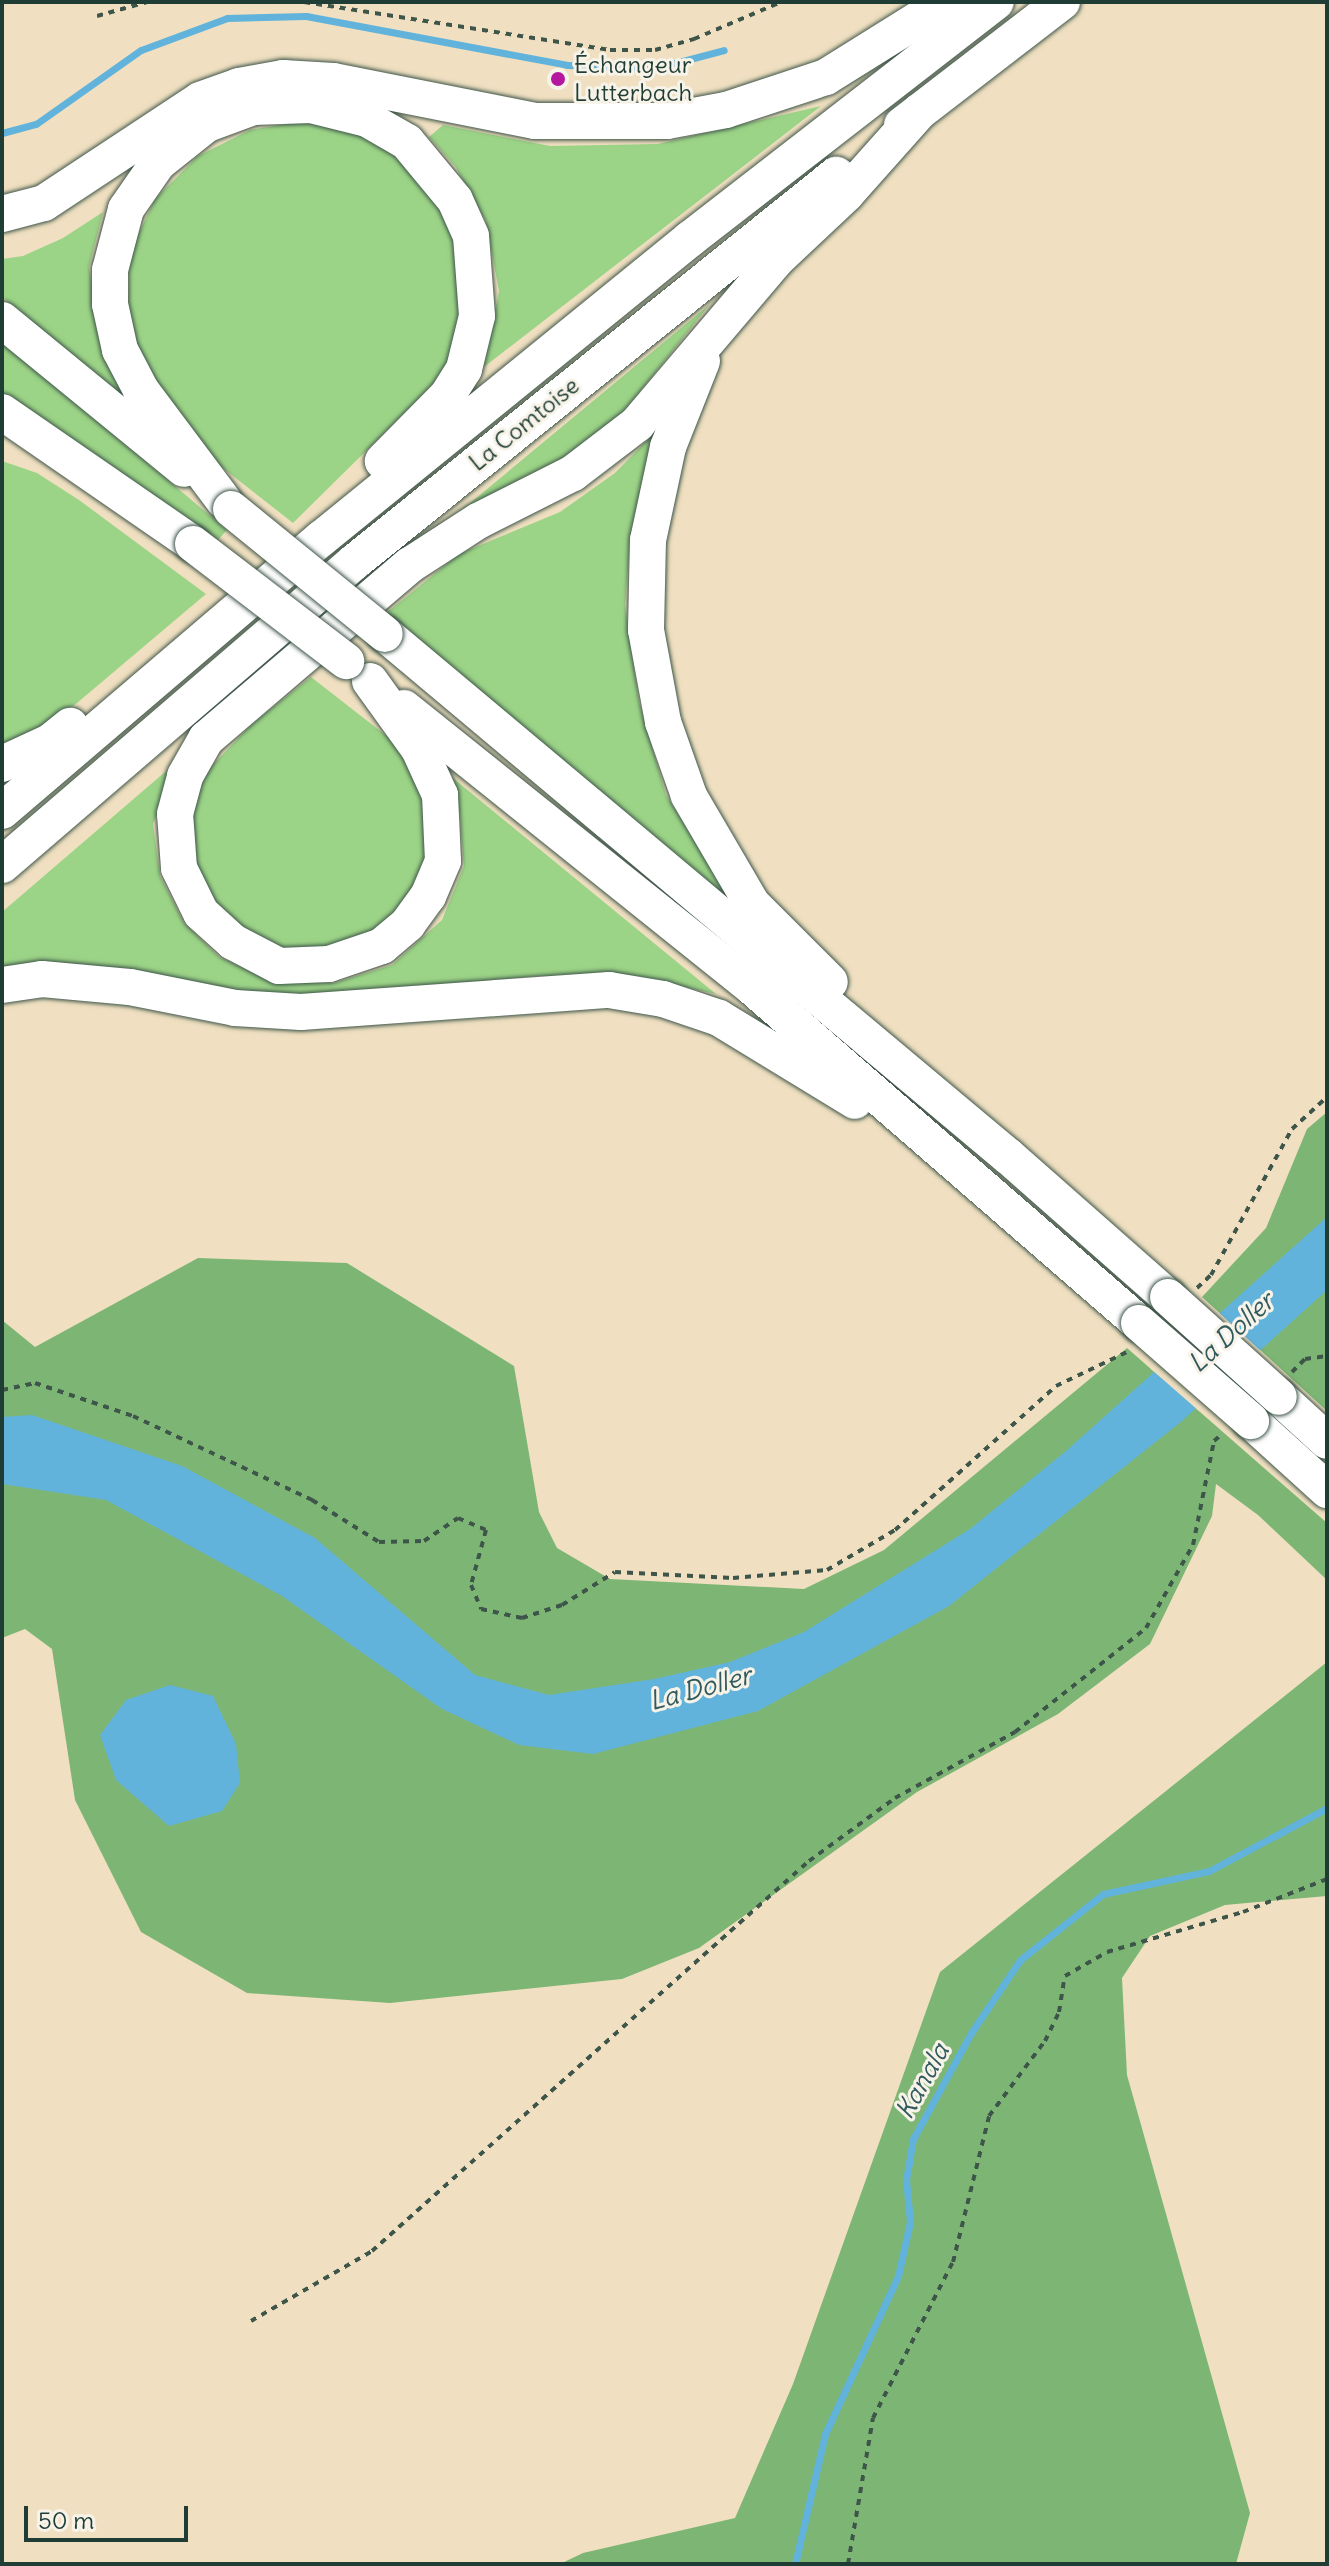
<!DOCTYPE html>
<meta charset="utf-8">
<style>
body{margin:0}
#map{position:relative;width:1329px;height:2566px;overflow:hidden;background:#f0e0c1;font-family:Delius,sans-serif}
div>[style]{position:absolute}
.green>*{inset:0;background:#9cd487}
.forest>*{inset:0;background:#7db674}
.water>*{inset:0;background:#62b3dc}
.pier>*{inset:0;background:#f0e0c1}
.stream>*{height:7px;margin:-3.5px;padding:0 3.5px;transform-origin:3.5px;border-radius:3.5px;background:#62b3dc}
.building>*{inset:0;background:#dfa98c}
.path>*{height:4px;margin-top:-2px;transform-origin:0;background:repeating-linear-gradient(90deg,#3e5549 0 6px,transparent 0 12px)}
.roads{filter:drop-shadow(0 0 2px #3e5549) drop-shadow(0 0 2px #3e5549)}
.highway>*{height:36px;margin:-18px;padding:0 18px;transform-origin:18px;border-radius:18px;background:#fff}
.bridges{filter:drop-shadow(0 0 2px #3e5549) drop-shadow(0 0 2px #3e5549)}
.highway-bridge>*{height:36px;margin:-18px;padding:0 18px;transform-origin:18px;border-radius:18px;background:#fff}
.dots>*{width:22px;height:22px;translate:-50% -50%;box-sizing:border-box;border:4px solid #f7f3e8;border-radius:50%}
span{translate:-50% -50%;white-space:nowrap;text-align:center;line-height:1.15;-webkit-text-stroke:6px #f7f3e8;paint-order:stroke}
.poi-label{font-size:24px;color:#1f3d34}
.left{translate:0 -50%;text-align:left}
.street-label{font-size:24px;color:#1f3d34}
.water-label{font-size:26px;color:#305a5e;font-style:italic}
.frame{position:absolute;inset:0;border:4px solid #1f3d34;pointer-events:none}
.scale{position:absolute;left:24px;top:2506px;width:164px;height:36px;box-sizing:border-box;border:4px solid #1f3d34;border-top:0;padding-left:10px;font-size:24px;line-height:28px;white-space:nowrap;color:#1f3d34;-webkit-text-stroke:6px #f7f3e8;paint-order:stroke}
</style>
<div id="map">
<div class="green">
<div style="clip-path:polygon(821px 106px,484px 367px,499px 291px,486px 221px,455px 166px,429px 137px,443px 125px,550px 146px,658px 144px)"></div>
<div style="clip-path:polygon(300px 122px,358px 133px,405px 162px,439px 201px,460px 257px,462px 318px,448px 370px,293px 523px,200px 450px,150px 382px,128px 318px,130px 252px,155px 199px,198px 156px,250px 130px)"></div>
<div style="clip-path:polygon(103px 212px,89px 267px,100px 337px,132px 409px,2px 297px,2px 259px,23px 256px,63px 238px)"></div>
<div style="clip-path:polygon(710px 304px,622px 414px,565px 457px,428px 538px)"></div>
<div style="clip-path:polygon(2px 340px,227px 530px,214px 544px,2px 394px)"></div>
<div style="clip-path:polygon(660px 427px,631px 532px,625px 605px,639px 702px,666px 795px,741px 912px,384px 615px,459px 554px,560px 512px,615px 473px)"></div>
<div style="clip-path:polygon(2px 461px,37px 473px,79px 500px,206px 594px,77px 703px,42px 729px,2px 745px)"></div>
<div style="clip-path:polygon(311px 677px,388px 737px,423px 783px,435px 833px,425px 881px,393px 922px,358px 945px,311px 954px,262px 945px,221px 916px,198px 873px,190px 819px,207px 771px,252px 724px)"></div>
<div style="clip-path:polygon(179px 760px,153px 824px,160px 876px,184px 923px,219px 957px,268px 979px,334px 983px,392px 965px,442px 920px,464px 866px,460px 815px,448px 774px,716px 994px,632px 976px,538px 976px,311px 999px,2px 969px,2px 912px)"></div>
</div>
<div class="forest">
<div style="clip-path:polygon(1327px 1112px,1327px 1411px,1202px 1297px,1266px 1228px,1307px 1129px)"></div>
<div style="clip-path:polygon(198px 1258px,347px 1263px,514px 1366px,539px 1512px,557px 1548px,610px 1579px,804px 1589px,884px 1550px,1127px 1348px,1327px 1523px,1327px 1580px,1258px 1515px,1216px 1484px,1212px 1516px,1150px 1644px,1058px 1714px,917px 1792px,699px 1948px,622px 1979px,390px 2003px,247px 1993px,141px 1932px,75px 1800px,52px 1649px,25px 1629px,2px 1638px,2px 1320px,35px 1347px)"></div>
<div style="clip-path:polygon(1327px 1662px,1327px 1896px,1225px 1905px,1150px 1936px,1122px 1978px,1127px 2075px,1250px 2513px,1236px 2564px,560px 2564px,583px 2553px,735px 2518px,793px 2384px,940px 1972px)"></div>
</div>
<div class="water">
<div style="clip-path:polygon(1327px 1217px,1327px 1290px,1182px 1421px,949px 1606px,758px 1711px,593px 1754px,519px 1745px,442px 1709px,282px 1596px,106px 1500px,2px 1484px,2px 1417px,32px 1415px,182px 1466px,315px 1538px,475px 1675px,549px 1695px,654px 1679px,730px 1662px,804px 1632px,970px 1529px,1066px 1451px)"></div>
<div style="clip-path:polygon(170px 1685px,213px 1696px,236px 1744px,240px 1783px,222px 1811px,169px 1826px,116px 1780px,100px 1735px,126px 1700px)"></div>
</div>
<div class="pier">
<div style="clip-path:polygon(1216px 1310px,1262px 1352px,1199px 1411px,1151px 1369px)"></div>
</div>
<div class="stream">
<div style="left:2px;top:133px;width:35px;rotate:-15deg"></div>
<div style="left:36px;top:124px;width:128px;rotate:-35.2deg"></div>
<div style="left:141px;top:50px;width:92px;rotate:-20.4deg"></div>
<div style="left:227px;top:18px;width:79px;rotate:-1.5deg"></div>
<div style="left:306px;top:16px;width:266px;rotate:10.6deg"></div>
<div style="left:567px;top:65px;width:89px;rotate:1.9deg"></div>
<div style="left:656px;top:68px;width:70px;rotate:-14.8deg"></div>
<div style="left:795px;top:2564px;width:133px;rotate:-77deg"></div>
<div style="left:825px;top:2434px;width:174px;rotate:-65.2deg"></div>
<div style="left:898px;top:2276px;width:55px;rotate:-77.5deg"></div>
<div style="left:910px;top:2222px;width:42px;rotate:-95.4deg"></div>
<div style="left:906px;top:2180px;width:42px;rotate:-80.3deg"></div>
<div style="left:913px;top:2139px;width:121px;rotate:-61.3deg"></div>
<div style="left:971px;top:2033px;width:88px;rotate:-56.1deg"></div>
<div style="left:1020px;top:1960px;width:106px;rotate:-38.5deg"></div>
<div style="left:1103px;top:1894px;width:108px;rotate:-12.2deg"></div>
<div style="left:1209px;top:1871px;width:134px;rotate:-28.1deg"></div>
</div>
<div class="building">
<div style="clip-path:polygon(551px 73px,567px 75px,566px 84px,549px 82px)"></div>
</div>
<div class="path">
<div style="left:304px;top:2px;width:310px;rotate:8.9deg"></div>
<div style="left:610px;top:50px;width:45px"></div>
<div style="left:655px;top:50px;width:41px;rotate:-15.8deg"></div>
<div style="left:694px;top:39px;width:95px;rotate:-23deg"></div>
<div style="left:97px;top:16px;width:52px;rotate:-15.6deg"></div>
<div style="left:1197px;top:1288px;width:19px;rotate:-43deg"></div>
<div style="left:1211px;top:1275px;width:167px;rotate:-61deg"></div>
<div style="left:1292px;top:1129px;width:47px;rotate:-42.4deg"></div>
<div style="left:1292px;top:1372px;width:18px;rotate:-45deg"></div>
<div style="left:1305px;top:1359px;width:22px;rotate:-8deg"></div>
<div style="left:2px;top:1390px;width:34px;rotate:-12deg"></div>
<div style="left:35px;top:1383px;width:103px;rotate:18.6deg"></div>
<div style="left:133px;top:1416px;width:198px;rotate:25.1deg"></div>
<div style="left:312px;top:1500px;width:79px;rotate:32.1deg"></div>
<div style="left:379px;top:1542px;width:45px;rotate:-1.3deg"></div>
<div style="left:424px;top:1541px;width:41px;rotate:-34.1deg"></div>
<div style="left:458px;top:1518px;width:30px;rotate:23deg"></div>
<div style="left:486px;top:1530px;width:57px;rotate:105.3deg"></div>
<div style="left:471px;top:1585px;width:26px;rotate:67deg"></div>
<div style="left:481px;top:1609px;width:42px;rotate:12.4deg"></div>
<div style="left:522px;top:1618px;width:42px;rotate:-18deg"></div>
<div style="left:562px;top:1605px;width:62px;rotate:-31.9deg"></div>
<div style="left:615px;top:1572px;width:118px;rotate:2.9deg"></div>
<div style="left:733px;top:1578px;width:94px;rotate:-4.9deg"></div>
<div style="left:827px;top:1570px;width:79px;rotate:-30.5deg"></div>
<div style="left:895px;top:1530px;width:216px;rotate:-41.8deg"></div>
<div style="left:1056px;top:1386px;width:81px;rotate:-25.6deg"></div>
<div style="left:251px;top:2321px;width:140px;rotate:-30deg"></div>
<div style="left:372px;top:2251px;width:586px;rotate:-41.75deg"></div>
<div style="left:809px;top:1861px;width:107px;rotate:-36.2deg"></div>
<div style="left:895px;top:1798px;width:137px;rotate:-28.8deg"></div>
<div style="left:1015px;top:1732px;width:167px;rotate:-38.4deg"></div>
<div style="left:1146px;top:1628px;width:95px;rotate:-60.5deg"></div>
<div style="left:1193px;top:1545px;width:106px;rotate:-78.6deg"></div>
<div style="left:1214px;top:1441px;width:11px;rotate:-41deg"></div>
<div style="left:848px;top:2564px;width:148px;rotate:-80.3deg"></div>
<div style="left:873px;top:2418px;width:175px;rotate:-62.9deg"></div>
<div style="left:953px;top:2262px;width:150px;rotate:-76.1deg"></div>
<div style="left:989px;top:2116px;width:94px;rotate:-53.3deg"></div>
<div style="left:1045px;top:2041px;width:32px;rotate:-64deg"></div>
<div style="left:1059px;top:2012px;width:36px;rotate:-81deg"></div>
<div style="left:1065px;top:1976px;width:48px;rotate:-29.7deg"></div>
<div style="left:1107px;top:1952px;width:142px;rotate:-16.4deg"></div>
<div style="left:1243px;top:1912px;width:90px;rotate:-21.4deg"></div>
</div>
<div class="roads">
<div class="highway">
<div style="left:902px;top:125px;width:202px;rotate:-37.6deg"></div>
<div style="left:2px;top:214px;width:43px;rotate:-14.7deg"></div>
<div style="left:44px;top:203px;width:187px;rotate:-33.4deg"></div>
<div style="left:200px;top:100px;width:41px;rotate:-19.7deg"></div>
<div style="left:239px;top:86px;width:45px;rotate:-10.3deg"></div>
<div style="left:283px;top:78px;width:50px;rotate:3.4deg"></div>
<div style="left:333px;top:81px;width:206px;rotate:11.2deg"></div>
<div style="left:535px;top:121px;width:132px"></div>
<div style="left:667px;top:121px;width:60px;rotate:-10.6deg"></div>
<div style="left:726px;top:110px;width:105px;rotate:-18.3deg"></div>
<div style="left:826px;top:77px;width:142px;rotate:-32deg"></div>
<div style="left:2px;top:320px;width:235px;rotate:39.3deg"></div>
<div style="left:702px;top:361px;width:92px;rotate:111.6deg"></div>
<div style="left:668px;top:447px;width:95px;rotate:102.1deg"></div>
<div style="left:648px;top:540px;width:90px;rotate:91.3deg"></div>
<div style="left:646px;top:630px;width:94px;rotate:79.5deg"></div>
<div style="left:663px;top:722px;width:78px;rotate:70.6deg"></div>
<div style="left:689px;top:796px;width:125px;rotate:59.7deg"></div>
<div style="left:752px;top:904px;width:110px;rotate:45deg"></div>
<div style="left:2px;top:412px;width:232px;rotate:34.6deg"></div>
<div style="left:224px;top:501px;width:139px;rotate:-126.8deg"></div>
<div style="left:141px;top:390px;width:45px;rotate:-117.7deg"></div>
<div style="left:120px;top:350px;width:47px;rotate:-102.3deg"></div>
<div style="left:110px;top:304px;width:34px;rotate:-90deg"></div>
<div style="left:110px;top:270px;width:63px;rotate:-75.3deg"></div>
<div style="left:126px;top:209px;width:56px;rotate:-55.2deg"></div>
<div style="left:158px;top:163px;width:63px;rotate:-38.5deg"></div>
<div style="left:207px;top:124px;width:49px;rotate:-20.3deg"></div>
<div style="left:253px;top:107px;width:58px;rotate:-2deg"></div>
<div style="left:311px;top:105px;width:58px;rotate:14deg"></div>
<div style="left:367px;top:119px;width:46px;rotate:29.9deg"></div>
<div style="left:407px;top:142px;width:75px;rotate:50.4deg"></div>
<div style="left:455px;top:200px;width:39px;rotate:66deg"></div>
<div style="left:471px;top:236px;width:80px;rotate:85.7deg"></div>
<div style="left:477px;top:316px;width:55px;rotate:103.8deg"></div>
<div style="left:464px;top:369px;width:31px;rotate:122deg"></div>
<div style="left:448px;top:395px;width:93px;rotate:134.6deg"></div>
<div style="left:385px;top:634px;width:814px;rotate:39.97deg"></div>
<div style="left:1009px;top:1157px;width:212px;rotate:41.4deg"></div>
<div style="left:370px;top:681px;width:84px;rotate:54.2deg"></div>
<div style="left:419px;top:749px;width:51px;rotate:65.5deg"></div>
<div style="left:440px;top:795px;width:66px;rotate:87.4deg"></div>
<div style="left:443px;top:861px;width:38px;rotate:113deg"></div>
<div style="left:428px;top:896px;width:34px;rotate:126deg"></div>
<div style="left:408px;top:924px;width:34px;rotate:140deg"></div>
<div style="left:382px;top:946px;width:56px;rotate:161.2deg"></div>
<div style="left:329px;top:964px;width:50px;rotate:177.7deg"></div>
<div style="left:279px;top:966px;width:52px;rotate:-152.4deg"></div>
<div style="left:233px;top:942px;width:43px;rotate:-137.8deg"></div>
<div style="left:201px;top:913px;width:50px;rotate:-116.1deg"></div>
<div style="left:179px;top:868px;width:54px;rotate:-94.2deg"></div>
<div style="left:175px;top:814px;width:39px;rotate:-75deg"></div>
<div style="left:185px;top:776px;width:43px;rotate:-60.4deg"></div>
<div style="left:206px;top:739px;width:268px;rotate:-40.5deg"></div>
<div style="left:410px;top:565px;width:81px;rotate:-32.9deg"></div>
<div style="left:478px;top:521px;width:106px;rotate:-26.8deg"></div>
<div style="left:573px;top:473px;width:81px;rotate:-37.4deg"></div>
<div style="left:637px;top:424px;width:214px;rotate:-49.7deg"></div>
<div style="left:775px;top:261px;width:98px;rotate:-43.3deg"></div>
<div style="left:846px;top:194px;width:111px;rotate:-48.3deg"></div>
<div style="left:404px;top:708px;width:446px;rotate:38.7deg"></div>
<div style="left:752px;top:987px;width:513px;rotate:40.97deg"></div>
<div style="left:2px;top:764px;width:53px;rotate:-24.6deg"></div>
<div style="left:50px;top:742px;width:26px;rotate:-39deg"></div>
<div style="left:2px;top:811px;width:421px;rotate:-40.5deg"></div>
<div style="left:322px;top:538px;width:474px;rotate:-39.1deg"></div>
<div style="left:690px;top:239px;width:387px;rotate:-37.8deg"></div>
<div style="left:2px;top:865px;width:463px;rotate:-40.7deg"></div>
<div style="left:353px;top:563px;width:620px;rotate:-38.78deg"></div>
<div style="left:2px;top:985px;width:40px;rotate:-8.5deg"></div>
<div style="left:42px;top:979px;width:88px;rotate:5.2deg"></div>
<div style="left:130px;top:987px;width:107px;rotate:11.3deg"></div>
<div style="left:235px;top:1008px;width:66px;rotate:3.5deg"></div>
<div style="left:301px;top:1012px;width:309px;rotate:-4.1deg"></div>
<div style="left:609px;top:990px;width:55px;rotate:9.5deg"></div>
<div style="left:663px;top:999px;width:59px;rotate:18.7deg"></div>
<div style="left:719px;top:1018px;width:159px;rotate:31.4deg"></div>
<div style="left:1279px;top:1397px;width:65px;rotate:42.5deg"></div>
<div style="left:1251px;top:1421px;width:103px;rotate:42.2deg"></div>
</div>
</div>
<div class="bridges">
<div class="highway-bridge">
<div style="left:231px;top:509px;width:198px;rotate:39.1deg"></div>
<div style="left:193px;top:544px;width:193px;rotate:37.4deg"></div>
<div style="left:1168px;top:1297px;width:149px;rotate:42deg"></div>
<div style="left:1139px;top:1323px;width:149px;rotate:41.2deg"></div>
</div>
</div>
<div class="dots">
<div style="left:558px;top:79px;background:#b5179e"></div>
</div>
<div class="poi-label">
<span class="left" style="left:574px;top:79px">Échangeur<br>Lutterbach</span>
</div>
<div class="street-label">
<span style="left:524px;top:424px;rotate:-39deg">La Comtoise</span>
</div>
<div class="water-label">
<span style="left:1231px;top:1332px;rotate:-42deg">La Doller</span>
<span style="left:700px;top:1688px;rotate:-15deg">La Doller</span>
<span style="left:922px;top:2081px;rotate:-61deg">Kanala</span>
</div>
<div class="frame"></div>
<div class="scale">50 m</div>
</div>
